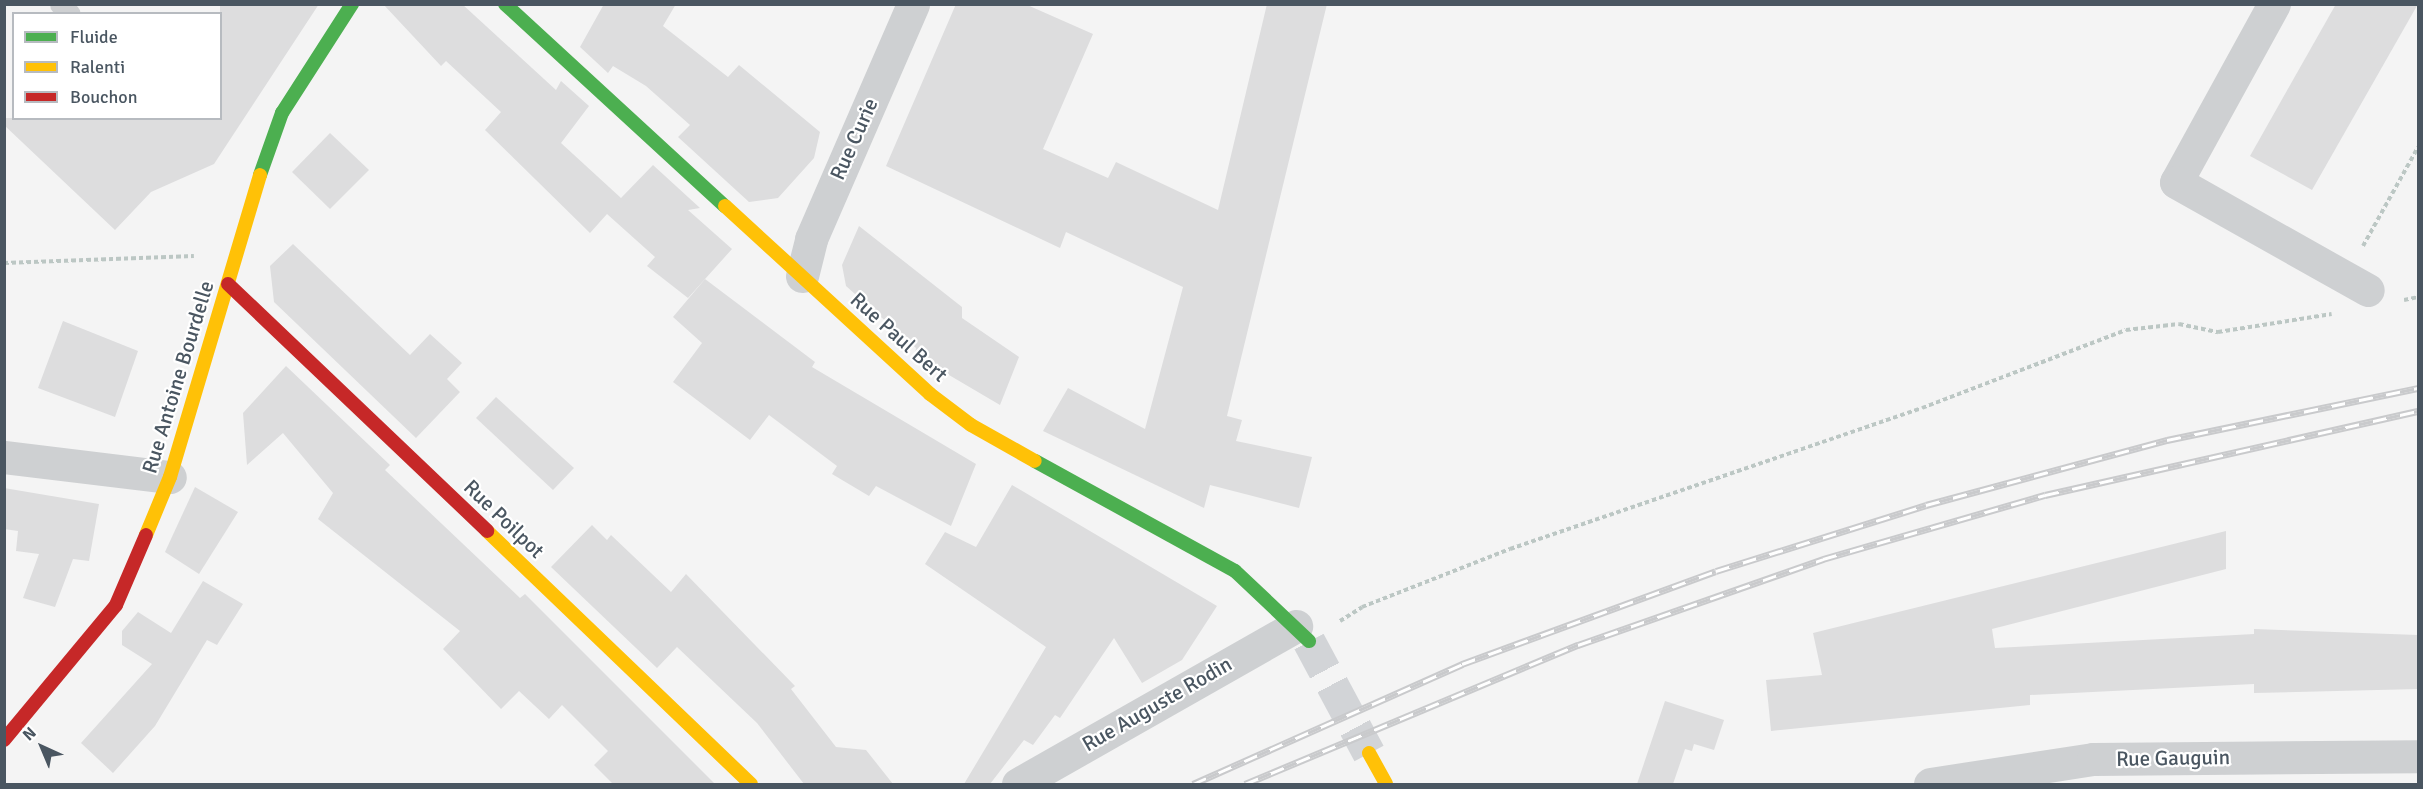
<!DOCTYPE html>
<style>
body{margin:0}
#map{position:relative;width:2423px;height:789px;overflow:hidden;background:#f4f4f4;font-family:Signika,sans-serif}
div>[style]{position:absolute}
.building>*{inset:0;background:#ddddde}
.secondary-tunnel>*{height:33px;margin-top:-16.5px;transform-origin:0;background:repeating-linear-gradient(90deg,#d2d4d7 0 33px,transparent 0 49px)}
.path>*{height:4px;margin-top:-2px;transform-origin:0;background:repeating-linear-gradient(90deg,#bcc7c4 0 4.5px,transparent 0 7.5px)}
.lane>*{height:21px;margin:-10.5px;padding:0 10.5px;transform-origin:10.5px;border-radius:10.5px;background:#ced0d2}
.street>*{height:33px;margin:-16.5px;padding:0 16.5px;transform-origin:16.5px;border-radius:16.5px;background:#ced0d2}
.fast>*{height:14px;margin:-7px;padding:0 7px;transform-origin:7px;border-radius:7px;background:#4caf50}
.slow>*{height:14px;margin:-7px;padding:0 7px;transform-origin:7px;border-radius:7px;background:#ffc107}
.jam>*{height:14px;margin:-7px;padding:0 7px;transform-origin:7px;border-radius:7px;background:#c62828}
.rail>*{height:7px;margin-top:-3.5px;transform-origin:0;background:repeating-linear-gradient(90deg,#fff 0 14px,#c9cacc 0 28px);box-sizing:border-box;border-block:2px solid #c9cacc}
span{translate:-50% -50%;white-space:nowrap;text-align:center;line-height:1.15;-webkit-text-stroke:4.5px #fff;paint-order:stroke}
.street-label{font-size:21px;color:#4a5661}
.frame{position:absolute;inset:0;border:6px solid #4a5661;pointer-events:none}
.legend{position:absolute;left:12px;top:12px;width:210px;height:108px;box-sizing:border-box;background:#fff;border:2px solid #b7bbc0;margin:0;padding:8px 10px;list-style:none;font-size:18px;color:#4a5661}
.legend li{display:flex;align-items:center;gap:12px;height:30px}
.legend b{width:30px;border:2px solid #b7bbc0}
.north{position:absolute;left:12px;top:717px;width:60px;height:60px;-webkit-text-stroke:4px #fff;paint-order:stroke;rotate:316deg;font-size:16px;font-weight:700;line-height:24px;text-align:center;color:#4a5661}
.north::after{content:'';display:block;margin:auto;width:21px;height:27px;background:#4a5661;clip-path:polygon(50% 0,100% 100%,50% 72%,0 100%)}
</style>
<div id="map">
<div class="building">
<div style="clip-path:polygon(220px 4px,319px 4px,214px 164px,151px 192px,115px 230px,4px 125px,4px 118px,220px 118px)"></div>
<div style="clip-path:polygon(383px 4px,462px 4px,556px 90px,561px 81px,589px 106px,561px 143px,621px 198px,653px 165px,700px 208px,688px 210px,732px 249px,688px 298px,647px 266px,655px 257px,607px 214px,590px 233px,485px 130px,501px 112px,446px 61px,441px 66px)"></div>
<div style="clip-path:polygon(604px 4px,676px 4px,663px 26px,728px 77px,739px 65px,820px 132px,814px 158px,778px 198px,749px 202px,678px 137px,690px 125px,646px 86px,613px 66px,608px 73px,580px 47px)"></div>
<div style="clip-path:polygon(956px 4px,1025px 4px,1093px 34px,1043px 149px,1108px 178px,1116px 162px,1218px 210px,1267px 4px,1327px 4px,1227px 416px,1242px 420px,1236px 441px,1312px 457px,1299px 508px,1210px 485px,1204px 508px,1043px 431px,1068px 388px,1145px 429px,1183px 287px,1066px 232px,1060px 248px,886px 166px)"></div>
<div style="clip-path:polygon(2336px 4px,2418px 4px,2312px 190px,2250px 156px)"></div>
<div style="clip-path:polygon(330px 133px,369px 170px,330px 209px,292px 172px)"></div>
<div style="clip-path:polygon(859px 226px,962px 307px,962px 318px,1019px 357px,1000px 405px,915px 355px,916px 348px,846px 286px,842px 265px)"></div>
<div style="clip-path:polygon(293px 244px,410px 355px,430px 334px,462px 363px,447px 379px,460px 392px,416px 438px,274px 302px,270px 266px)"></div>
<div style="clip-path:polygon(705px 279px,815px 362px,812px 367px,976px 464px,951px 526px,876px 486px,869px 496px,832px 474px,837px 466px,769px 415px,750px 440px,673px 382px,702px 343px,673px 317px)"></div>
<div style="clip-path:polygon(63px 321px,138px 351px,115px 417px,38px 388px)"></div>
<div style="clip-path:polygon(286px 366px,390px 465px,385px 470px,520px 598px,525px 594px,715px 784px,613px 784px,594px 765px,608px 751px,562px 705px,549px 719px,519px 691px,501px 709px,443px 649px,460px 631px,318px 519px,333px 493px,283px 433px,247px 465px,243px 413px)"></div>
<div style="clip-path:polygon(496px 397px,574px 468px,553px 490px,476px 418px)"></div>
<div style="clip-path:polygon(1012px 485px,1217px 606px,1182px 660px,1142px 683px,1114px 638px,1060px 718px,1055px 715px,1033px 745px,1024px 740px,990px 784px,964px 784px,1046px 647px,925px 564px,945px 532px,976px 547px)"></div>
<div style="clip-path:polygon(195px 487px,238px 512px,199px 574px,165px 552px)"></div>
<div style="clip-path:polygon(4px 488px,99px 504px,89px 561px,73px 559px,55px 607px,23px 598px,39px 554px,16px 551px,18px 531px,4px 529px)"></div>
<div style="clip-path:polygon(592px 525px,607px 540px,611px 535px,671px 592px,686px 574px,795px 686px,791px 689px,836px 747px,866px 750px,893px 784px,804px 784px,757px 723px,677px 647px,657px 668px,551px 567px)"></div>
<div style="clip-path:polygon(2226px 531px,2226px 569px,1992px 629px,1995px 648px,2254px 634px,2254px 629px,2418px 635px,2418px 689px,2254px 693px,2254px 684px,2030px 695px,2030px 705px,1771px 731px,1766px 680px,1822px 675px,1813px 633px)"></div>
<div style="clip-path:polygon(203px 581px,243px 604px,217px 645px,207px 640px,155px 726px,113px 773px,81px 743px,152px 664px,122px 645px,122px 631px,138px 612px,171px 633px)"></div>
<div style="clip-path:polygon(1665px 701px,1724px 720px,1714px 750px,1694px 744px,1692px 751px,1685px 749px,1673px 784px,1637px 784px)"></div>
</div>
<div class="secondary-tunnel">
<div style="left:1309px;top:641px;width:127px;rotate:61.8deg"></div>
</div>
<div class="path">
<div style="left:2363px;top:246px;width:113px;rotate:-60.9deg"></div>
<div style="left:4px;top:263px;width:190px;rotate:-2.1deg"></div>
<div style="left:2404px;top:300px;width:14px;rotate:-12deg"></div>
<div style="left:1340px;top:621px;width:26px;rotate:-32deg"></div>
<div style="left:1362px;top:607px;width:159px;rotate:-21.4deg"></div>
<div style="left:1510px;top:549px;width:435px;rotate:-18.9deg"></div>
<div style="left:1922px;top:408px;width:218px;rotate:-20.9deg"></div>
<div style="left:2126px;top:330px;width:53px;rotate:-6.5deg"></div>
<div style="left:2179px;top:324px;width:40px;rotate:12deg"></div>
<div style="left:2218px;top:332px;width:115px;rotate:-9deg"></div>
</div>
<div class="lane">
<div style="left:60px;top:4px;width:14px;rotate:45deg"></div>
</div>
<div class="street">
<div style="left:2274px;top:4px;width:203px;rotate:118.8deg"></div>
<div style="left:2176px;top:182px;width:220px;rotate:29.4deg"></div>
<div style="left:802px;top:276px;width:38px;rotate:-76deg"></div>
<div style="left:811px;top:239px;width:256px;rotate:-66.5deg"></div>
<div style="left:4px;top:457px;width:167px;rotate:6.9deg"></div>
<div style="left:1018px;top:784px;width:320px;rotate:-29.6deg"></div>
<div style="left:1930px;top:784px;width:165px;rotate:-8.7deg"></div>
<div style="left:2093px;top:759px;width:325px;rotate:-0.5deg"></div>
</div>
<div class="fast">
<div style="left:505px;top:4px;width:299px;rotate:42.6deg"></div>
<div style="left:260px;top:175px;width:66px;rotate:-70.5deg"></div>
<div style="left:282px;top:113px;width:130px;rotate:-57.3deg"></div>
<div style="left:1035px;top:461px;width:228px;rotate:28.8deg"></div>
<div style="left:1235px;top:571px;width:102px;rotate:43.4deg"></div>
</div>
<div class="slow">
<div style="left:725px;top:206px;width:278px;rotate:42.5deg"></div>
<div style="left:930px;top:394px;width:51px;rotate:37.1deg"></div>
<div style="left:971px;top:425px;width:73px;rotate:29.4deg"></div>
<div style="left:487px;top:531px;width:366px;rotate:43.8deg"></div>
<div style="left:146px;top:535px;width:63px;rotate:-67.5deg"></div>
<div style="left:170px;top:477px;width:315px;rotate:-73.4deg"></div>
<div style="left:1369px;top:753px;width:35px;rotate:61deg"></div>
</div>
<div class="jam">
<div style="left:228px;top:284px;width:358px;rotate:43.6deg"></div>
<div style="left:4px;top:740px;width:175px;rotate:-50.3deg"></div>
<div style="left:116px;top:605px;width:76px;rotate:-66.8deg"></div>
</div>
<div class="rail">
<div style="left:1193px;top:784px;width:295px;rotate:-24deg"></div>
<div style="left:1462px;top:664px;width:270px;rotate:-20.1deg"></div>
<div style="left:1716px;top:571px;width:220px;rotate:-17.4deg"></div>
<div style="left:1926px;top:505px;width:250px;rotate:-15.1deg"></div>
<div style="left:2167px;top:440px;width:256px;rotate:-11.7deg"></div>
<div style="left:1245px;top:784px;width:361px;rotate:-22.7deg"></div>
<div style="left:1578px;top:645px;width:260px;rotate:-19.3deg"></div>
<div style="left:1823px;top:559px;width:231px;rotate:-16.1deg"></div>
<div style="left:2045px;top:495px;width:382px;rotate:-12.7deg"></div>
</div>
<div class="street-label">
<span style="left:854px;top:139px;rotate:-66deg">Rue Curie</span>
<span style="left:899px;top:337px;rotate:42deg">Rue Paul Bert</span>
<span style="left:178px;top:377px;rotate:-73deg">Rue Antoine Bourdelle</span>
<span style="left:504px;top:519px;rotate:44deg">Rue Poilpot</span>
<span style="left:1157px;top:704px;rotate:-30deg">Rue Auguste Rodin</span>
<span style="left:2173px;top:758px;rotate:-1deg">Rue Gauguin</span>
</div>
<div class="frame"></div>
<ul class="legend">
<li><b style="height:8px;background:#4caf50"></b>Fluide</li>
<li><b style="height:8px;background:#ffc107"></b>Ralenti</li>
<li><b style="height:8px;background:#c62828"></b>Bouchon</li>
</ul>
<div class="north">N</div>
</div>
